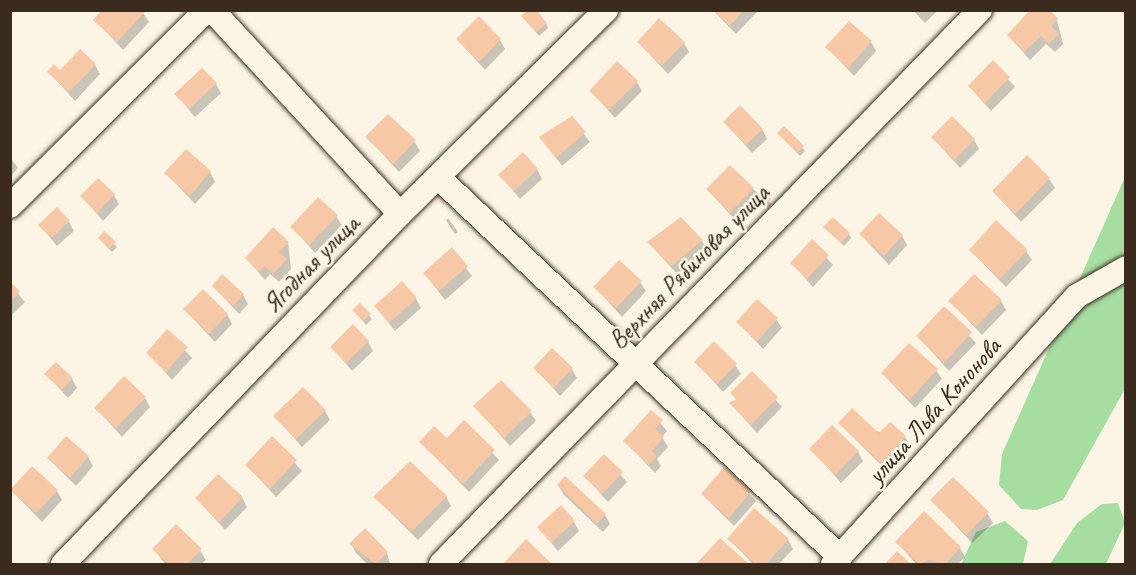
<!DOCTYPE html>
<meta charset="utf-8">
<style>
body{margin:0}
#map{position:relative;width:1136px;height:575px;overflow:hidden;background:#fcf5e5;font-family:Caveat,sans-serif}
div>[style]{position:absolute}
.green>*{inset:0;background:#a6dea2}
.shadow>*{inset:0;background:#0003}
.building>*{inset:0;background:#f7c8a6}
.roads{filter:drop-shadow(0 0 2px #3b2a1e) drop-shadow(0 0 2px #3b2a1e)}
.minor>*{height:24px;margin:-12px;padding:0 12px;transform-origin:12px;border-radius:12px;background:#fcf5e5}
span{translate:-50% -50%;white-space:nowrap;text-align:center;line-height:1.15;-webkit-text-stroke:5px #fcf5e5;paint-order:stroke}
.street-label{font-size:26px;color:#3b2a1e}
.frame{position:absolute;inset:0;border:12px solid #3b2a1e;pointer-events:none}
</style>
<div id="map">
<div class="green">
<div style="clip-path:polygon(1125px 177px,1126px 387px,1063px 500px,1037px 510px,1021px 509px,999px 485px,1002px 454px)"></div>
<div style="clip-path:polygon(1118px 503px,1125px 523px,1106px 564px,1050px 564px,1077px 523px,1102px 504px)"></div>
<div style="clip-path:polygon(1005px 521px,1028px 541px,1023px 564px,961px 564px,976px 532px)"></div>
</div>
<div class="shadow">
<div style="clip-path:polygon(141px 10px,149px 22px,123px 50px,95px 20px)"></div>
<div style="clip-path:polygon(713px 10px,757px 10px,758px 11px,736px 34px)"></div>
<div style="clip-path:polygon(913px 10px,938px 10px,925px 23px)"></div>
<div style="clip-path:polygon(1057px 20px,1063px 44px,1055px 52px,1046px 44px,1030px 60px,1008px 35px)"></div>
<div style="clip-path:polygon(526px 21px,546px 23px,548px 28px,539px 36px)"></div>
<div style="clip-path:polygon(458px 40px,500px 40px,505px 49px,485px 70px)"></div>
<div style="clip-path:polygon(871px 42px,876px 51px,854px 76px,827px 47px)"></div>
<div style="clip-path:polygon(639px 43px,684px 43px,689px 52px,668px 74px)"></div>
<div style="clip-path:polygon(993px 62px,1015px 87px,991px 111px,969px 86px)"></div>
<div style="clip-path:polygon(95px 65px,100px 74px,75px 101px,49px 72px)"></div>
<div style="clip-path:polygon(637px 82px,642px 91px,615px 118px,591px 91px)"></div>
<div style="clip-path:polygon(216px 84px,221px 93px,195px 117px,176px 94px)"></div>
<div style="clip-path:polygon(572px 118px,590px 142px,562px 166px,541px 137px)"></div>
<div style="clip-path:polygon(725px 122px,762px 129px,767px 139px,752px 153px)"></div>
<div style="clip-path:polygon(779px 133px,802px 147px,805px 151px,800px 156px)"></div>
<div style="clip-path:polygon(367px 137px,414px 141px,420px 151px,399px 172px)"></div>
<div style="clip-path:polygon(933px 138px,974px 140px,979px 149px,960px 168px)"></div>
<div style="clip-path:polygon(10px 157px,18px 168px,10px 177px)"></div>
<div style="clip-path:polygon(537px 169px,542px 179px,520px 199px,500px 175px)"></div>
<div style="clip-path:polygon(210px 172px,215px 182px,195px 204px,166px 173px)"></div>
<div style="clip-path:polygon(1049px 179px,1055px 188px,1021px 222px,994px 192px)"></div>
<div style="clip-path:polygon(753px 189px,772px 204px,768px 208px,759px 198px,736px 221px,708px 190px)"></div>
<div style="clip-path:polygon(114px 195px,119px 204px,103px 221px,82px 196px)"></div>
<div style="clip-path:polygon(336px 216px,342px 225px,315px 253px,292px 227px)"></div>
<div style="clip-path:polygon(448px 218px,458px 232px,455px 234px,446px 220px)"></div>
<div style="clip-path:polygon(69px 222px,74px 231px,57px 246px,40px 225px)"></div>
<div style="clip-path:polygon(825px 227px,849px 234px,851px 238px,844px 246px)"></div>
<div style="clip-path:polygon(861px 235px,902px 236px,907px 245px,889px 265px)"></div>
<div style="clip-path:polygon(99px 238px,114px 243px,117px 247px,112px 252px)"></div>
<div style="clip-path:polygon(702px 241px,707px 250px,677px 274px,649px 243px)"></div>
<div style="clip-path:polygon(812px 241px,833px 265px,813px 287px,792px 263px)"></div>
<div style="clip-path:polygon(288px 243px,291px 269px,279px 282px,270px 274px,265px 280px,246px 258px)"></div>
<div style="clip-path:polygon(452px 250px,472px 276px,445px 300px,425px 274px)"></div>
<div style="clip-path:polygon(970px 250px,1026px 251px,1032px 260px,1006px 287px)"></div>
<div style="clip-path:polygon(640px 282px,646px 291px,622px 317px,595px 287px)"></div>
<div style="clip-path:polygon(10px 284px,25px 302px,10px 317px)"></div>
<div style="clip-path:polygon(213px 286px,243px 295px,248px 304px,239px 314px)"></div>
<div style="clip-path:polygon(416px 299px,421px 308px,395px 331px,376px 306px)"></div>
<div style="clip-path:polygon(950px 301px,1001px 301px,1006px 310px,982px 335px)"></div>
<div style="clip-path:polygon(360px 305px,372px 319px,366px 325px,357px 314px)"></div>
<div style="clip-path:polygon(944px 308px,976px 343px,949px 371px,918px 336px)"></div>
<div style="clip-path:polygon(185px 310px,227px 314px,232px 324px,215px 342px)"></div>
<div style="clip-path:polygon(776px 319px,782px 328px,763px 349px,738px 322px)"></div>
<div style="clip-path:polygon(167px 331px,192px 358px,172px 380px,148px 353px)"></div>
<div style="clip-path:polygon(368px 342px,373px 351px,352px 371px,332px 347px)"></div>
<div style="clip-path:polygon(696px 362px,735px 365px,741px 374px,723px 392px)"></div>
<div style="clip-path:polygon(535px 368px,572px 369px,577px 378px,560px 396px)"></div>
<div style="clip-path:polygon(936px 370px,942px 379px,915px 408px,882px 373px)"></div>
<div style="clip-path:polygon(752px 373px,782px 407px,757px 433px,731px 404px,737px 401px,732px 393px)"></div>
<div style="clip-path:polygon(46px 374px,72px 379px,77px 388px,68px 398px)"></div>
<div style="clip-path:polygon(145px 398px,150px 407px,122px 437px,96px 408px)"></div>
<div style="clip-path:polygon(475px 407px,530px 412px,536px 421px,510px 446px)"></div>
<div style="clip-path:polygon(325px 411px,330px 420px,302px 447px,275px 416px)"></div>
<div style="clip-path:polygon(651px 412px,667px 431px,662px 437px,668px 447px,657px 459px,661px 466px,655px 473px,625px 441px)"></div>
<div style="clip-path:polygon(464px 422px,499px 460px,469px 492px,421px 442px,447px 440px)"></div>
<div style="clip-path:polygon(840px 424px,905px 437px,910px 446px,887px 471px)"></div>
<div style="clip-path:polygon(272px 438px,302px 471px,276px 497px,247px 465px)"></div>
<div style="clip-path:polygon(811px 449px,858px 452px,863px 461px,841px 483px)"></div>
<div style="clip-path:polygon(604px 456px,627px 482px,608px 502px,585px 476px)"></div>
<div style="clip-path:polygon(88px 457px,93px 466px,76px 486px,49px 459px)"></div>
<div style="clip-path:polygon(724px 469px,756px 501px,734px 526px,702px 494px)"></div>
<div style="clip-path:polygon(565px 478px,605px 515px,610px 524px,603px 532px,564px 495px,558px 485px)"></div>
<div style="clip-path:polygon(11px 490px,57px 491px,62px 500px,42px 522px)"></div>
<div style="clip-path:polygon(446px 496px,451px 506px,418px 540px,375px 497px)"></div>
<div style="clip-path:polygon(242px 497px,247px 507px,225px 530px,197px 499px)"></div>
<div style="clip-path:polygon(932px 500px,987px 513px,993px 523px,972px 543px)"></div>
<div style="clip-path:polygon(574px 522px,579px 531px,558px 551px,539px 528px)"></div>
<div style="clip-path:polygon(365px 531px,387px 553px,390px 564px,367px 564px,356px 553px,351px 544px)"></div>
<div style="clip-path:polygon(729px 539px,788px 540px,793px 549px,779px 564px,753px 564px)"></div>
<div style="clip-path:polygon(720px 541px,747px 564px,698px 564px)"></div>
<div style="clip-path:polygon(526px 542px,551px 564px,505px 564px)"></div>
<div style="clip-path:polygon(897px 542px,960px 548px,965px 557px,958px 564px,916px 564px)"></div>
<div style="clip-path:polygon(154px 549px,200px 550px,206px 560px,201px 564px,165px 564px)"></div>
</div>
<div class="building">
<div style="clip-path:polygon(102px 10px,143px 10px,145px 12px,117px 42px,93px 20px)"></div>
<div style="clip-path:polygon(528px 10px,536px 10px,547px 23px,536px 32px,521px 16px)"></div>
<div style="clip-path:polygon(713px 10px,744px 10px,730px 26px)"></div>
<div style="clip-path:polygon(1030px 10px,1050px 10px,1058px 19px,1051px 26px,1059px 34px,1049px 44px,1041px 36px,1024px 52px,1007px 35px)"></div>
<div style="clip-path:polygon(479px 16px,501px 39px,479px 62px,456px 39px)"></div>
<div style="clip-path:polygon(659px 18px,685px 42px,662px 66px,637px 42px)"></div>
<div style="clip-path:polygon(849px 21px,872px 41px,848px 68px,825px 47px)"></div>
<div style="clip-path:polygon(80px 49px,96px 64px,69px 92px,47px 72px,54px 64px,60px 70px)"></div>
<div style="clip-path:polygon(993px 60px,1010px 77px,985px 103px,968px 86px)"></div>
<div style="clip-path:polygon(617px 61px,638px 81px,609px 110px,589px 91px)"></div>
<div style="clip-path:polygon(202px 68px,217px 83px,189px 109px,174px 94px)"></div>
<div style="clip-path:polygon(740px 105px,763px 129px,746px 145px,723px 122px)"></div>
<div style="clip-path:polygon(388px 114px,416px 140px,393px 164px,365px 137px)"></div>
<div style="clip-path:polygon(572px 116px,586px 132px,556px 158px,539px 137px)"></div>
<div style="clip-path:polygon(952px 116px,975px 139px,954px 160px,931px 137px)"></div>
<div style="clip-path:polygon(784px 126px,804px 146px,797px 153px,777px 133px)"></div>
<div style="clip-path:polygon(186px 149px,211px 171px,190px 196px,164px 173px)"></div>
<div style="clip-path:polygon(523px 152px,538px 169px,514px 191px,498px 175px)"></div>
<div style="clip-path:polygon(1027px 155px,1050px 178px,1015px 214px,992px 191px)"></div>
<div style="clip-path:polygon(730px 165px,754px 188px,730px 213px,706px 189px)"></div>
<div style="clip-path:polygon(98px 178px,115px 194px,97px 213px,80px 196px)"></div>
<div style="clip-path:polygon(762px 190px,771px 199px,765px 205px,756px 196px)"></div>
<div style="clip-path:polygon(318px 197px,338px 215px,309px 245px,290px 227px)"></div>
<div style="clip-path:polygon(57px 207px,70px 221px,51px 238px,38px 225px)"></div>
<div style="clip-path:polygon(879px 213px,903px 235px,884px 256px,859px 234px)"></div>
<div style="clip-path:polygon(681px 217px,703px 240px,671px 266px,647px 242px)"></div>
<div style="clip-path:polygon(833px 217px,850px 233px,841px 243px,823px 227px)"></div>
<div style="clip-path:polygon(996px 220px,1028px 250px,1000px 279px,969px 250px)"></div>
<div style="clip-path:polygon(273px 227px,289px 242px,279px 252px,287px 259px,273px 274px,264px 266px,259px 272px,245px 258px)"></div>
<div style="clip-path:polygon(104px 231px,116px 242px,109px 249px,98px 238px)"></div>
<div style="clip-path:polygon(812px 239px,829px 255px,807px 279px,790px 263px)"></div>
<div style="clip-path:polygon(452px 247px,468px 266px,439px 291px,423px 273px)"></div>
<div style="clip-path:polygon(619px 260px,642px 281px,616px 308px,593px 287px)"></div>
<div style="clip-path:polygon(222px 274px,244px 294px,233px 306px,212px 286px)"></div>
<div style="clip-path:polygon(974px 274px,1002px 300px,976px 327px,948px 301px)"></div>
<div style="clip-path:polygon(402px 281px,417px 298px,389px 323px,374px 306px)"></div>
<div style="clip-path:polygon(10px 282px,20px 291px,10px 302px)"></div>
<div style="clip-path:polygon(203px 289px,228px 314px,209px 334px,183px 309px)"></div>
<div style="clip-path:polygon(757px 299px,778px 318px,757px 341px,736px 322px)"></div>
<div style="clip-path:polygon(360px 303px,371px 314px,363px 321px,352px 310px)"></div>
<div style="clip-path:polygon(944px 306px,972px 332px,944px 363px,916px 336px)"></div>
<div style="clip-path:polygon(353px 324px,369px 341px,346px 363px,330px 347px)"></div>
<div style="clip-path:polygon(167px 329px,188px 347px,166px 372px,146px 353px)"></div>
<div style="clip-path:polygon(714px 341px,737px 364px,717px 384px,694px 362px)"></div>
<div style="clip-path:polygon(909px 343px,938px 369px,909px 400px,881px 373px)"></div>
<div style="clip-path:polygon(552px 348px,573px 368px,554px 388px,533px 368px)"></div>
<div style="clip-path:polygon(56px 362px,73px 378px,62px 390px,44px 374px)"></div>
<div style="clip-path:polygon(752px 371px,778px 397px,751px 425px,729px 403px,737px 399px,730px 393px)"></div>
<div style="clip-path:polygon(124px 376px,146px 397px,116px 428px,94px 408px)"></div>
<div style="clip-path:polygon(501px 380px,532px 411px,504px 438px,473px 406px)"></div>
<div style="clip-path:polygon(303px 387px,326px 410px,296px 439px,273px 416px)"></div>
<div style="clip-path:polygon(852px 408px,879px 433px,890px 422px,906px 436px,881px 463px,838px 423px)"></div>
<div style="clip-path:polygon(651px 410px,663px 420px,655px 429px,664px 437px,652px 451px,657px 456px,649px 465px,623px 441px)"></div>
<div style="clip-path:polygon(464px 420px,495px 450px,463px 484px,419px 442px,434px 426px,447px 438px)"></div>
<div style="clip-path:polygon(832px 425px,859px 451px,835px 475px,809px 449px)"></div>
<div style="clip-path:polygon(66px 436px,89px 456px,70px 478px,47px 458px)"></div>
<div style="clip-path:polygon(272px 436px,297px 460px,270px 489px,245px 465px)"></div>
<div style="clip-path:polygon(604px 454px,623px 472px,602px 494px,583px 476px)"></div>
<div style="clip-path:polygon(410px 461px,447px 496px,412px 531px,373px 497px)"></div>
<div style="clip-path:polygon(32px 466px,58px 490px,36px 513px,10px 490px)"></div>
<div style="clip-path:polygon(724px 467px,752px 490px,729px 518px,701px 494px)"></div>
<div style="clip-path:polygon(218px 474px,243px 497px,219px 522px,195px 498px)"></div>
<div style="clip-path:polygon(565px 476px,606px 514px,597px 524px,557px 485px)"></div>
<div style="clip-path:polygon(953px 477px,989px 512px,966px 535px,930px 500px)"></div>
<div style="clip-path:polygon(561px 505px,575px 521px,551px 543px,537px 527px)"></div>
<div style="clip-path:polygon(754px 508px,789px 539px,766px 564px,756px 564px,727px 539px)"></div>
<div style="clip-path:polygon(924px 511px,961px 547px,945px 564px,929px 560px,919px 564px,895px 542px)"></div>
<div style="clip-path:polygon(176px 524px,202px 549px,187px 564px,168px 564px,152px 549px)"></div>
<div style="clip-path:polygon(365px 528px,388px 552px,376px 564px,349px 544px)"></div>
<div style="clip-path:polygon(720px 538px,749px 564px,696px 564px)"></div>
<div style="clip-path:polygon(526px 539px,551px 563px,550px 564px,503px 564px)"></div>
<div style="clip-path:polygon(897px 551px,911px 564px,885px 564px)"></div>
</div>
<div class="roads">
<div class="minor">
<div style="left:212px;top:10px;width:277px;rotate:47.3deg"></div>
<div style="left:438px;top:177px;width:553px;rotate:43.39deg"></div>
<div style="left:10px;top:206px;width:278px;rotate:-44.9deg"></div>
<div style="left:63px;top:564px;width:486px;rotate:-46.1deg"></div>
<div style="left:400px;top:214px;width:290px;rotate:-44.7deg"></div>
<div style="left:441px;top:564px;width:773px;rotate:-45.79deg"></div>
<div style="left:833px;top:564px;width:362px;rotate:-47.7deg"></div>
<div style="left:1077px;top:296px;width:56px;rotate:-29.7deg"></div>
</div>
</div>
<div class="street-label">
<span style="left:311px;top:264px;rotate:-46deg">Ягодная улица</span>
<span style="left:689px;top:267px;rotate:-46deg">Верхняя Рябиновая улица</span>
<span style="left:934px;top:411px;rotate:-48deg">улица Льва Кононова</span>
</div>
<div class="frame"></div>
</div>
